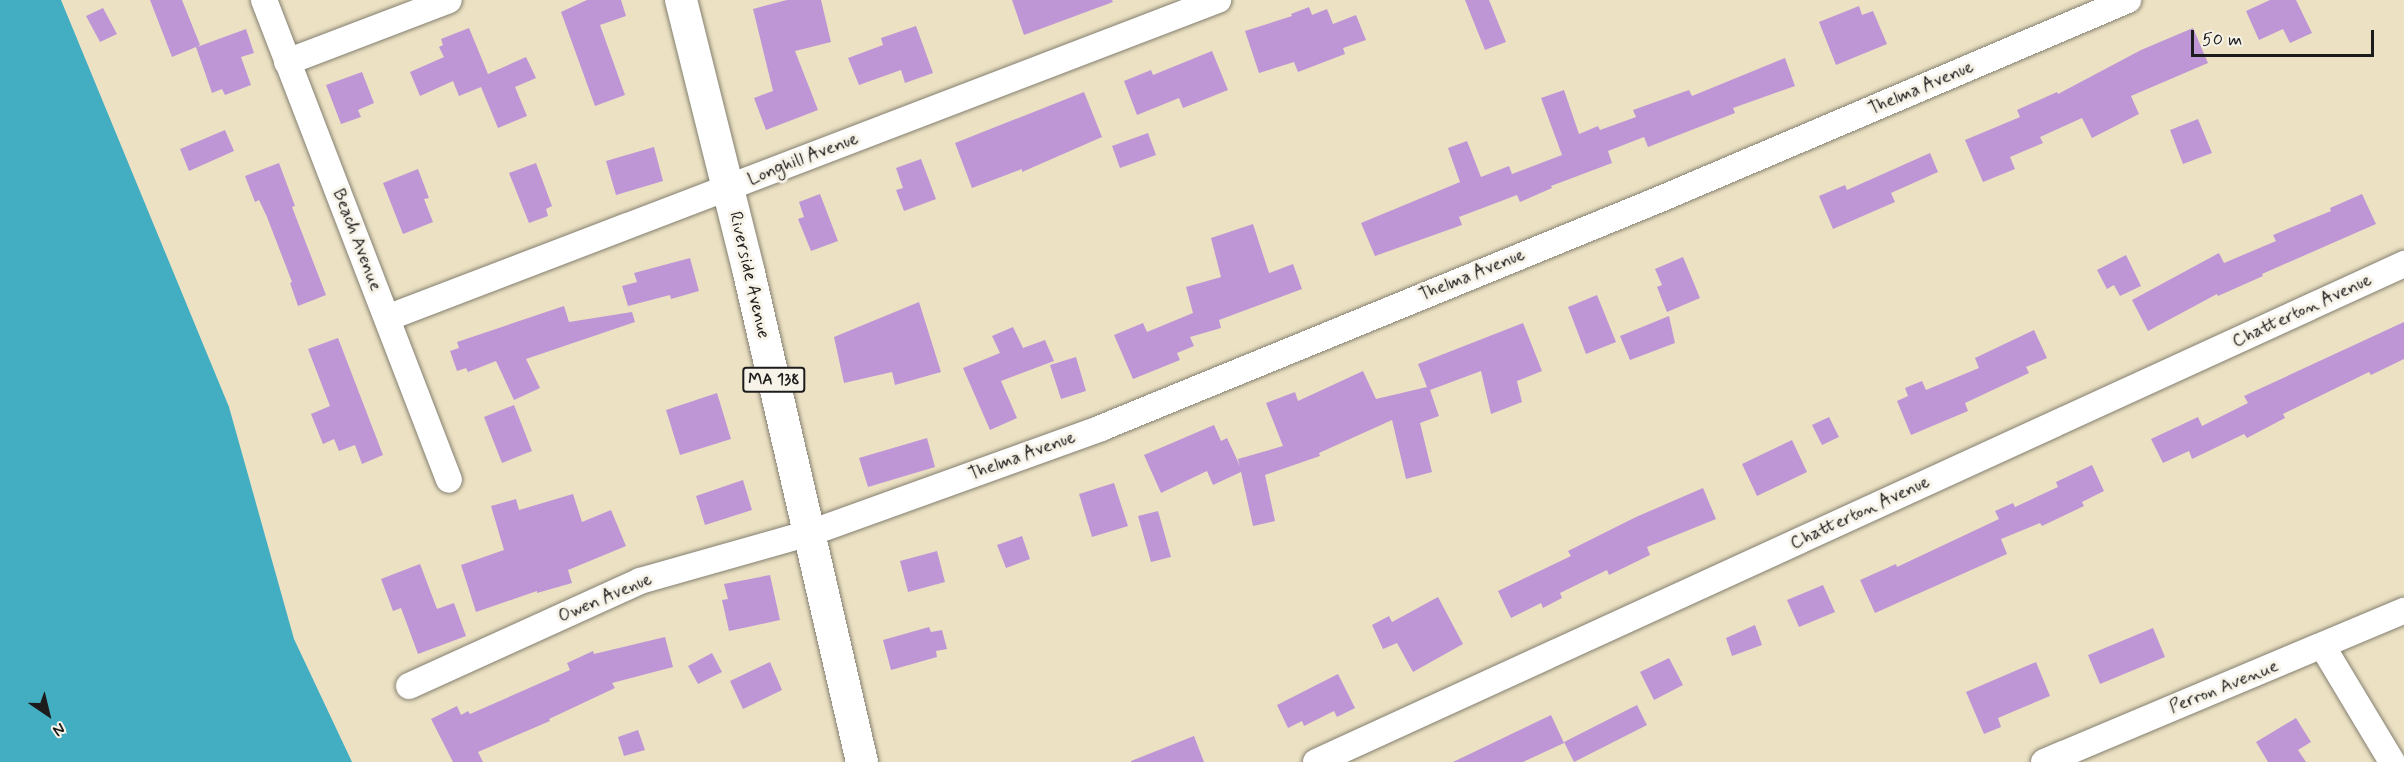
<!DOCTYPE html>
<style>
body{margin:0}
#map{position:relative;width:2404px;height:762px;overflow:hidden;background:#ece2c3;font-family:Mynerve,sans-serif}
div>[style]{position:absolute}
.water>*{inset:0;background:#43adc2}
.building>*{inset:0;background:#be96d6}
.roads{filter:drop-shadow(0 0 2px #847f70) drop-shadow(0 0 2px #847f70)}
.minor>*{height:26px;margin:-13px;padding:0 13px;transform-origin:13px;border-radius:13px;background:#fff}
.major>*{height:32px;margin:-16px;padding:0 16px;transform-origin:16px;border-radius:16px;background:#fff}
span{translate:-50% -50%;white-space:nowrap;text-align:center;line-height:1.15;-webkit-text-stroke:6px #f7f3e8;paint-order:stroke}
.shield-label span{padding:2px 4px;background:#f7f3e8;border:2px solid;border-radius:4px;-webkit-text-stroke-width:0}
.shield-label{font-size:16px;color:#1c1c1c;font-weight:700}
.street-label{font-size:18px;color:#1c1c1c}
.north{position:absolute;left:18px;top:684px;width:60px;height:60px;-webkit-text-stroke:4px #f7f3e8;paint-order:stroke;rotate:145deg;font-size:16px;font-weight:700;line-height:24px;text-align:center;color:#1c1c1c}
.north::after{content:'';display:block;margin:auto;width:21px;height:27px;background:#1c1c1c;clip-path:polygon(50% 0,100% 100%,50% 72%,0 100%)}
.scale{position:absolute;left:2191px;top:30px;width:183px;height:27px;box-sizing:border-box;border:3px solid #1c1c1c;border-top:0;padding-left:8px;font-size:18px;line-height:21px;white-space:nowrap;color:#1c1c1c;-webkit-text-stroke:4px #f7f3e8;paint-order:stroke}
</style>
<div id="map">
<div class="water">
<div style="clip-path:polygon(0 0,61px 0,229px 407px,294px 639px,352px 762px,0 762px)"></div>
</div>
<div class="building">
<div style="clip-path:polygon(150px 0,182px 0,200px 45px,197px 47px,246px 29px,254px 53px,241px 57px,251px 85px,225px 95px,222px 89px,212px 93px,196px 47px,172px 57px)"></div>
<div style="clip-path:polygon(587px 0,621px 0,626px 16px,600px 25px,625px 95px,595px 106px,561px 12px)"></div>
<div style="clip-path:polygon(787px 0,821px 0,831px 42px,795px 51px,818px 110px,766px 130px,754px 98px,773px 91px,753px 9px)"></div>
<div style="clip-path:polygon(1012px 0,1112px 0,1113px 2px,1024px 35px)"></div>
<div style="clip-path:polygon(1465px 0,1489px 0,1506px 42px,1485px 50px)"></div>
<div style="clip-path:polygon(2270px 0,2296px 0,2312px 33px,2290px 43px,2283px 29px,2259px 40px,2246px 11px)"></div>
<div style="clip-path:polygon(1859px 6px,1862px 15px,1873px 11px,1887px 44px,1836px 65px,1819px 22px)"></div>
<div style="clip-path:polygon(1309px 7px,1312px 15px,1327px 9px,1333px 24px,1356px 15px,1366px 40px,1343px 48px,1345px 54px,1298px 72px,1294px 62px,1259px 73px,1245px 31px,1292px 16px,1291px 14px)"></div>
<div style="clip-path:polygon(103px 8px,117px 34px,100px 42px,86px 16px)"></div>
<div style="clip-path:polygon(916px 26px,933px 73px,905px 83px,901px 70px,859px 85px,848px 58px,883px 45px,881px 38px)"></div>
<div style="clip-path:polygon(469px 28px,488px 74px,526px 57px,536px 78px,515px 87px,527px 116px,498px 128px,481px 87px,459px 96px,453px 81px,420px 96px,410px 72px,444px 57px,439px 47px,443px 45px,441px 39px)"></div>
<div style="clip-path:polygon(2193px 28px,2208px 63px,2131px 96px,2139px 114px,2092px 138px,2082px 118px,2040px 137px,2043px 143px,2010px 157px,2015px 169px,1983px 182px,1965px 140px,2020px 117px,2017px 110px,2057px 92px,2058px 94px,2141px 50px)"></div>
<div style="clip-path:polygon(1212px 51px,1228px 90px,1183px 108px,1179px 98px,1137px 115px,1124px 81px,1151px 70px,1153px 75px)"></div>
<div style="clip-path:polygon(1785px 58px,1795px 86px,1733px 108px,1735px 113px,1648px 147px,1644px 137px,1608px 151px,1612px 163px,1551px 186px,1552px 188px,1520px 202px,1517px 195px,1459px 217px,1462px 225px,1375px 256px,1361px 223px,1460px 182px,1448px 148px,1467px 141px,1481px 177px,1509px 166px,1512px 174px,1562px 155px,1541px 98px,1564px 90px,1579px 134px,1598px 126px,1600px 130px,1636px 117px,1633px 110px,1689px 90px,1692px 96px)"></div>
<div style="clip-path:polygon(362px 72px,374px 103px,358px 110px,361px 117px,341px 124px,326px 85px)"></div>
<div style="clip-path:polygon(1084px 92px,1102px 137px,1022px 172px,1022px 169px,972px 188px,955px 143px)"></div>
<div style="clip-path:polygon(2198px 119px,2212px 153px,2183px 164px,2170px 130px)"></div>
<div style="clip-path:polygon(225px 130px,234px 151px,189px 171px,180px 149px)"></div>
<div style="clip-path:polygon(1148px 133px,1156px 155px,1120px 168px,1112px 146px)"></div>
<div style="clip-path:polygon(654px 147px,663px 181px,616px 195px,606px 161px)"></div>
<div style="clip-path:polygon(1930px 153px,1938px 172px,1891px 193px,1895px 202px,1833px 229px,1819px 196px,1845px 185px,1847px 190px)"></div>
<div style="clip-path:polygon(921px 159px,936px 199px,904px 211px,896px 190px,903px 188px,896px 168px)"></div>
<div style="clip-path:polygon(279px 163px,295px 206px,292px 207px,326px 295px,298px 306px,290px 283px,292px 282px,267px 217px,259px 200px,255px 202px,245px 176px)"></div>
<div style="clip-path:polygon(536px 163px,552px 206px,546px 209px,548px 216px,529px 223px,509px 173px)"></div>
<div style="clip-path:polygon(418px 169px,429px 198px,424px 199px,433px 222px,403px 234px,383px 183px)"></div>
<div style="clip-path:polygon(820px 194px,838px 241px,811px 251px,798px 219px,804px 217px,799px 202px)"></div>
<div style="clip-path:polygon(2362px 194px,2376px 224px,2262px 274px,2263px 276px,2218px 296px,2217px 294px,2148px 331px,2132px 300px,2219px 253px,2224px 263px,2276px 241px,2273px 235px,2331px 211px,2330px 208px)"></div>
<div style="clip-path:polygon(1253px 224px,1269px 273px,1293px 264px,1302px 289px,1219px 320px,1221px 328px,1190px 337px,1194px 346px,1177px 353px,1180px 360px,1133px 379px,1114px 335px,1143px 323px,1147px 332px,1193px 313px,1186px 287px,1221px 277px,1211px 238px)"></div>
<div style="clip-path:polygon(2126px 255px,2141px 286px,2120px 296px,2114px 285px,2107px 289px,2097px 270px)"></div>
<div style="clip-path:polygon(1683px 257px,1700px 298px,1667px 312px,1657px 287px,1662px 285px,1655px 269px)"></div>
<div style="clip-path:polygon(690px 258px,699px 291px,671px 299px,670px 295px,628px 306px,622px 286px,637px 282px,634px 273px)"></div>
<div style="clip-path:polygon(1597px 295px,1616px 342px,1586px 354px,1568px 307px)"></div>
<div style="clip-path:polygon(919px 302px,941px 372px,895px 385px,892px 372px,844px 383px,834px 337px)"></div>
<div style="clip-path:polygon(564px 306px,569px 322px,632px 312px,635px 322px,526px 359px,540px 388px,514px 400px,496px 361px,468px 372px,466px 368px,457px 371px,450px 351px,459px 348px,457px 342px)"></div>
<div style="clip-path:polygon(1669px 316px,1675px 343px,1630px 360px,1620px 336px)"></div>
<div style="clip-path:polygon(2404px 322px,2404px 359px,2371px 375px,2369px 372px,2283px 414px,2285px 418px,2247px 438px,2244px 434px,2192px 459px,2189px 451px,2163px 463px,2151px 439px,2198px 417px,2202px 426px,2248px 403px,2244px 396px)"></div>
<div style="clip-path:polygon(1523px 323px,1542px 371px,1517px 381px,1522px 402px,1491px 414px,1481px 371px,1430px 390px,1439px 416px,1420px 423px,1432px 472px,1406px 479px,1392px 420px,1319px 453px,1320px 456px,1265px 475px,1275px 521px,1253px 526px,1241px 472px,1213px 485px,1207px 471px,1161px 493px,1144px 455px,1214px 425px,1221px 441px,1227px 438px,1240px 466px,1238px 459px,1283px 446px,1266px 403px,1295px 392px,1298px 401px,1363px 371px,1376px 399px,1427px 387px,1418px 364px)"></div>
<div style="clip-path:polygon(1013px 327px,1023px 348px,1045px 340px,1054px 361px,1001px 381px,1017px 418px,990px 430px,963px 368px,1000px 353px,992px 336px)"></div>
<div style="clip-path:polygon(2034px 330px,2047px 358px,2026px 367px,2029px 373px,1965px 403px,1968px 411px,1911px 435px,1897px 401px,1908px 396px,1905px 388px,1922px 381px,1926px 390px,1979px 368px,1975px 358px)"></div>
<div style="clip-path:polygon(338px 338px,383px 455px,362px 464px,355px 445px,339px 451px,334px 439px,323px 444px,311px 414px,330px 406px,308px 349px)"></div>
<div style="clip-path:polygon(1076px 357px,1086px 391px,1061px 399px,1050px 365px)"></div>
<div style="clip-path:polygon(717px 393px,731px 439px,680px 455px,666px 410px)"></div>
<div style="clip-path:polygon(514px 405px,532px 451px,502px 463px,484px 417px)"></div>
<div style="clip-path:polygon(1829px 417px,1839px 437px,1822px 445px,1812px 425px)"></div>
<div style="clip-path:polygon(927px 438px,935px 467px,868px 487px,859px 458px)"></div>
<div style="clip-path:polygon(1792px 440px,1807px 472px,1757px 496px,1742px 464px)"></div>
<div style="clip-path:polygon(2092px 465px,2104px 491px,2082px 502px,2084px 506px,2042px 526px,2040px 523px,2001px 539px,2007px 554px,1875px 613px,1860px 580px,1896px 564px,1897px 567px,1999px 519px,1995px 511px,2013px 503px,2015px 507px,2058px 487px,2056px 482px)"></div>
<div style="clip-path:polygon(743px 480px,752px 510px,705px 525px,696px 496px)"></div>
<div style="clip-path:polygon(1114px 483px,1128px 526px,1092px 537px,1079px 494px)"></div>
<div style="clip-path:polygon(1703px 488px,1716px 519px,1647px 547px,1650px 555px,1609px 575px,1607px 570px,1560px 593px,1562px 598px,1543px 608px,1541px 603px,1511px 618px,1498px 591px,1571px 556px,1568px 551px,1636px 517px)"></div>
<div style="clip-path:polygon(573px 494px,582px 522px,611px 510px,626px 546px,568px 570px,572px 583px,537px 593px,537px 591px,476px 612px,461px 565px,504px 550px,491px 506px,516px 499px,519px 510px)"></div>
<div style="clip-path:polygon(1158px 511px,1171px 557px,1151px 562px,1138px 516px)"></div>
<div style="clip-path:polygon(1022px 536px,1030px 559px,1006px 568px,997px 545px)"></div>
<div style="clip-path:polygon(937px 551px,945px 582px,908px 592px,900px 561px)"></div>
<div style="clip-path:polygon(420px 564px,437px 609px,454px 603px,466px 636px,418px 654px,401px 608px,393px 611px,381px 579px)"></div>
<div style="clip-path:polygon(770px 575px,780px 620px,729px 631px,722px 600px,728px 599px,724px 584px)"></div>
<div style="clip-path:polygon(1823px 585px,1835px 612px,1799px 627px,1787px 600px)"></div>
<div style="clip-path:polygon(1438px 597px,1463px 644px,1413px 672px,1397px 643px,1383px 649px,1372px 625px,1389px 616px,1392px 622px)"></div>
<div style="clip-path:polygon(1755px 625px,1762px 645px,1732px 656px,1726px 638px)"></div>
<div style="clip-path:polygon(929px 627px,931px 632px,942px 630px,947px 649px,936px 651px,937px 657px,891px 670px,883px 640px)"></div>
<div style="clip-path:polygon(2153px 628px,2165px 657px,2100px 684px,2088px 655px)"></div>
<div style="clip-path:polygon(665px 637px,673px 667px,612px 683px,615px 688px,549px 719px,550px 721px,478px 752px,483px 762px,453px 762px,431px 719px,457px 706px,461px 715px,468px 711px,470px 714px,570px 670px,567px 663px,593px 651px,594px 654px)"></div>
<div style="clip-path:polygon(712px 653px,722px 672px,698px 684px,688px 666px)"></div>
<div style="clip-path:polygon(1669px 658px,1683px 685px,1654px 700px,1640px 672px)"></div>
<div style="clip-path:polygon(770px 662px,782px 690px,743px 709px,730px 681px)"></div>
<div style="clip-path:polygon(2036px 662px,2050px 696px,1998px 718px,2001px 727px,1984px 734px,1966px 692px)"></div>
<div style="clip-path:polygon(1338px 674px,1355px 708px,1337px 717px,1334px 711px,1304px 726px,1302px 721px,1288px 728px,1277px 705px)"></div>
<div style="clip-path:polygon(1637px 705px,1647px 725px,1574px 762px,1564px 742px)"></div>
<div style="clip-path:polygon(1551px 715px,1564px 743px,1523px 762px,1453px 762px)"></div>
<div style="clip-path:polygon(2296px 718px,2311px 742px,2298px 750px,2306px 762px,2268px 762px,2256px 742px)"></div>
<div style="clip-path:polygon(638px 730px,645px 750px,624px 756px,618px 737px)"></div>
<div style="clip-path:polygon(1194px 736px,1204px 762px,1131px 762px,1131px 761px)"></div>
</div>
<div class="roads">
<div class="minor">
<div style="left:264px;top:0;width:514px;rotate:68.92deg"></div>
<div style="left:287px;top:62px;width:173px;rotate:-20.9deg"></div>
<div style="left:387px;top:318px;width:890px;rotate:-20.94deg"></div>
<div style="left:2323px;top:647px;width:134px;rotate:59deg"></div>
<div style="left:409px;top:686px;width:254px;rotate:-24.4deg"></div>
<div style="left:640px;top:581px;width:177px;rotate:-15.8deg"></div>
<div style="left:810px;top:533px;width:309px;rotate:-19.8deg"></div>
<div style="left:1101px;top:428px;width:602px;rotate:-22.26deg"></div>
<div style="left:1658px;top:200px;width:511px;rotate:-23.05deg"></div>
<div style="left:1316px;top:762px;width:1197px;rotate:-24.59deg"></div>
<div style="left:2044px;top:762px;width:390px;rotate:-22.8deg"></div>
</div>
<div class="major">
<div style="left:681px;top:0;width:281px;rotate:76deg"></div>
<div style="left:749px;top:273px;width:502px;rotate:76.99deg"></div>
</div>
</div>
<div class="shield-label">
<span style="left:774px;top:380px">MA 138</span>
</div>
<div class="street-label">
<span style="left:1921px;top:88px;rotate:-23deg">Thelma Avenue</span>
<span style="left:803px;top:159px;rotate:-21deg">Longhill Avenue</span>
<span style="left:357px;top:240px;rotate:69deg">Beach Avenue</span>
<span style="left:749px;top:275px;rotate:77deg">Riverside Avenue</span>
<span style="left:1472px;top:275px;rotate:-22deg">Thelma Avenue</span>
<span style="left:2302px;top:311px;rotate:-25deg">Chatterton Avenue</span>
<span style="left:1022px;top:456px;rotate:-20deg">Thelma Avenue</span>
<span style="left:1860px;top:513px;rotate:-25deg">Chatterton Avenue</span>
<span style="left:605px;top:598px;rotate:-23deg">Owen Avenue</span>
<span style="left:2224px;top:687px;rotate:-22deg">Perron Avenue</span>
</div>
<div class="north">N</div>
<div class="scale">50 m</div>
</div>
